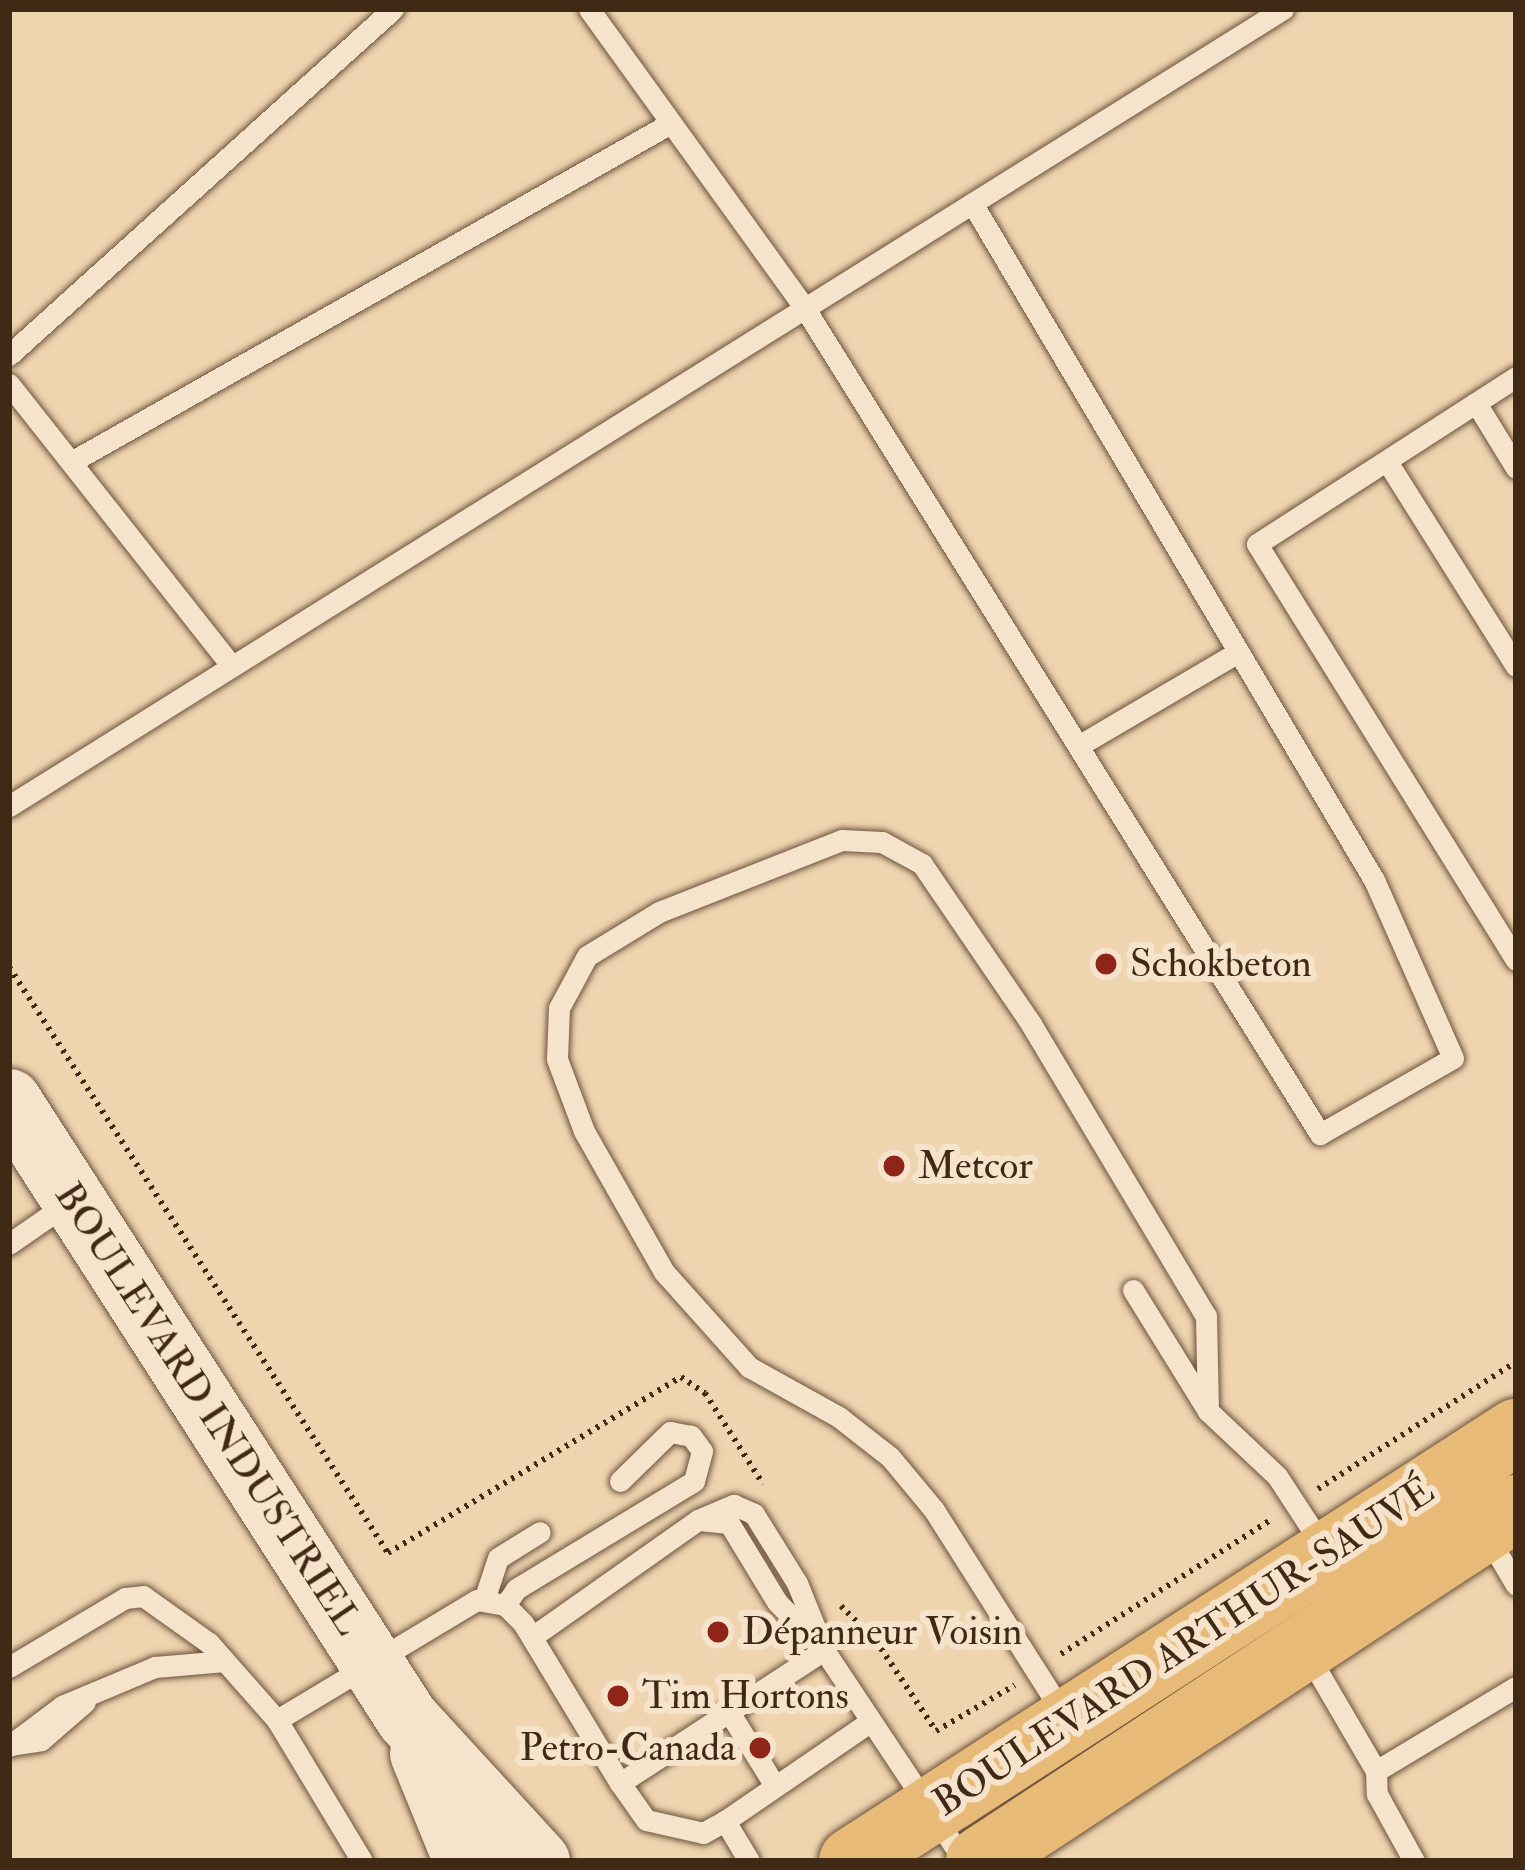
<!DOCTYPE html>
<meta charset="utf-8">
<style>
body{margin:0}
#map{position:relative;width:1525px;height:1870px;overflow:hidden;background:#efd4b0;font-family:"IM FELL Double Pica",serif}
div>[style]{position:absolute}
.path>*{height:6px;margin-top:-3px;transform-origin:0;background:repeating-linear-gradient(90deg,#412a15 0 3px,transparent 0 9px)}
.roads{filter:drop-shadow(0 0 3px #6c543c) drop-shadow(0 0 3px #6c543c)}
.lane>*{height:21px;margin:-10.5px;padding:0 10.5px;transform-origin:10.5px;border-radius:10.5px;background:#f5e3cc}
.secondary>*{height:63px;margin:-31.5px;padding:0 31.5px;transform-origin:31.5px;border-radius:31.5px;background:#f5e3cc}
.primary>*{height:66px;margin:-33px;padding:0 33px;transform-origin:33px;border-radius:33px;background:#e8ba78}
.dots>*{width:33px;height:33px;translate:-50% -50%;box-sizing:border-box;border:6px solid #f5e3cc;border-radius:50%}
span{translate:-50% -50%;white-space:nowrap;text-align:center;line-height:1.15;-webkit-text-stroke:12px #f5e3cc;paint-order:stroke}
.poi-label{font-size:39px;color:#412a15}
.left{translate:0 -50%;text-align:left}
.right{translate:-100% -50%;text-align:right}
.street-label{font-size:39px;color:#412a15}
.frame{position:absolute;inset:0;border:12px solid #412a15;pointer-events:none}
</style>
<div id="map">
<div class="path">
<div style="left:9px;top:967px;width:698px;rotate:57.11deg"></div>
<div style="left:388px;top:1553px;width:342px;rotate:-31deg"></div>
<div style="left:681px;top:1377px;width:29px;rotate:34deg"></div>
<div style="left:705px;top:1393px;width:108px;rotate:57.5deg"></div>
<div style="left:1318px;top:1489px;width:235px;rotate:-32.7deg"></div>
<div style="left:841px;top:1606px;width:49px;rotate:45deg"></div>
<div style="left:876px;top:1641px;width:108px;rotate:56.3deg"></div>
<div style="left:936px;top:1731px;width:91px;rotate:-30.2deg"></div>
<div style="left:1061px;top:1654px;width:250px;rotate:-32.6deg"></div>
</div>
<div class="roads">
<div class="lane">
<div style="left:589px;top:9px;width:367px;rotate:54.2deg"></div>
<div style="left:804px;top:307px;width:975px;rotate:58.04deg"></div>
<div style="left:1320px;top:1134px;width:153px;rotate:-29.7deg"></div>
<div style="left:1453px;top:1058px;width:195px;rotate:-113.9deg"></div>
<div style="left:1374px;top:880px;width:787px;rotate:-120.7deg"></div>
<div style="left:9px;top:355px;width:517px;rotate:-42.02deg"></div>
<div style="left:1516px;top:377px;width:308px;rotate:147.2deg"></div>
<div style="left:1257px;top:544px;width:490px;rotate:58.1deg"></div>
<div style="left:9px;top:384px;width:358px;rotate:51.7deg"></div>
<div style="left:1476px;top:403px;width:76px;rotate:58.4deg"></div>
<div style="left:71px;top:462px;width:689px;rotate:-29.47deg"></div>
<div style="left:1388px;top:463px;width:240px;rotate:57.8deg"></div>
<div style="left:1078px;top:746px;width:186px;rotate:-30.4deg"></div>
<div style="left:9px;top:806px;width:1503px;rotate:-32.03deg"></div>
<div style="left:9px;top:1244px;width:72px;rotate:-34.8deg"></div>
<div style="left:1133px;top:1290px;width:142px;rotate:58.2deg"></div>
<div style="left:1208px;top:1411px;width:95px;rotate:43.3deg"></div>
<div style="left:1277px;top:1476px;width:86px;rotate:56.9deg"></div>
<div style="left:699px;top:1520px;width:30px;rotate:6deg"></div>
<div style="left:729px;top:1523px;width:92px;rotate:58.7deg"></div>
<div style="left:777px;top:1602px;width:54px;rotate:45.7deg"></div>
<div style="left:1486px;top:1534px;width:59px;rotate:59.5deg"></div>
<div style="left:484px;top:1600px;width:44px;rotate:-71.6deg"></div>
<div style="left:498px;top:1558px;width:49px;rotate:-31.8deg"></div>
<div style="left:505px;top:1605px;width:19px;rotate:-55deg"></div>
<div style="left:516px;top:1589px;width:208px;rotate:-31.2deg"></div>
<div style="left:694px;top:1481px;width:31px;rotate:-75deg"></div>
<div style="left:702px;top:1451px;width:19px;rotate:-126deg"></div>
<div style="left:691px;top:1436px;width:21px;rotate:-169deg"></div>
<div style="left:670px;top:1432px;width:70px;rotate:135.6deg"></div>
<div style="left:532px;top:1637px;width:203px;rotate:-35.2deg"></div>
<div style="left:698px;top:1520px;width:39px;rotate:-23deg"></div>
<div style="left:734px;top:1505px;width:22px;rotate:24deg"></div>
<div style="left:754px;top:1514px;width:81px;rotate:58.1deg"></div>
<div style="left:797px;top:1583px;width:72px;rotate:68.1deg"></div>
<div style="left:1307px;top:1653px;width:137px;rotate:59.7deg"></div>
<div style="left:1376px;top:1771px;width:163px;rotate:-31deg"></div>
<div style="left:9px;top:1667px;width:135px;rotate:-30.7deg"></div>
<div style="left:125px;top:1598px;width:18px;rotate:-6deg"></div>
<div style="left:143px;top:1596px;width:81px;rotate:35.5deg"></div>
<div style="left:209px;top:1643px;width:103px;rotate:48.6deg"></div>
<div style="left:729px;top:1712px;width:87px;rotate:58.1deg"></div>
<div style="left:1064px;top:1715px;width:243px;rotate:-122.4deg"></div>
<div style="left:934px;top:1510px;width:69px;rotate:-129.7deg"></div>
<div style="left:890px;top:1457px;width:65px;rotate:-141.9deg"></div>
<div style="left:839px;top:1417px;width:103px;rotate:-150.9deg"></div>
<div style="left:749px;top:1367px;width:127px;rotate:-131.8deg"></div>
<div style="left:664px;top:1272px;width:162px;rotate:-119.6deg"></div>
<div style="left:584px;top:1131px;width:77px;rotate:-110.6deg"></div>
<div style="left:557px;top:1059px;width:51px;rotate:-87.8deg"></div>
<div style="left:559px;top:1008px;width:59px;rotate:-61.7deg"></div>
<div style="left:587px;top:956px;width:84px;rotate:-31.4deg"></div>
<div style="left:659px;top:912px;width:197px;rotate:-21.5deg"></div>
<div style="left:842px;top:840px;width:40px;rotate:2.9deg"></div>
<div style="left:882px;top:842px;width:46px;rotate:28.8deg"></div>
<div style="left:922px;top:864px;width:194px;rotate:55.7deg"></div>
<div style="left:1031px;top:1024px;width:340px;rotate:59.1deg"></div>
<div style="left:1206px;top:1316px;width:95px;rotate:88.8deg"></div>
<div style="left:11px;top:1745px;width:30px;rotate:-9deg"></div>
<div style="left:41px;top:1740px;width:58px;rotate:-40.8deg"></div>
<div style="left:9px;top:1746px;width:66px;rotate:-37deg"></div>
<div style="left:62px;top:1706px;width:101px;rotate:-22.8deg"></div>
<div style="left:155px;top:1667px;width:70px;rotate:-4.9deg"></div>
<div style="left:1376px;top:1771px;width:23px;rotate:88deg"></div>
<div style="left:1377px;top:1794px;width:77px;rotate:61.1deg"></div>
<div style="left:620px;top:1783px;width:45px;rotate:54.9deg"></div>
<div style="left:646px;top:1820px;width:58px;rotate:12.8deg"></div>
<div style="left:703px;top:1833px;width:25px;rotate:-29deg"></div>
<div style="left:362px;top:1861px;width:165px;rotate:-121.1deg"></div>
<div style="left:277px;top:1720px;width:233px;rotate:-31deg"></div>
<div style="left:477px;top:1600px;width:28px;rotate:10deg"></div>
<div style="left:505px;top:1605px;width:25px;rotate:45deg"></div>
<div style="left:523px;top:1623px;width:187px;rotate:58.8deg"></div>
<div style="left:620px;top:1783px;width:244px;rotate:-33.1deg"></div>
<div style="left:824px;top:1650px;width:253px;rotate:56.4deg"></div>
<div style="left:749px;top:1861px;width:47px;rotate:-121deg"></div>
<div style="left:725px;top:1821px;width:173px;rotate:-34.4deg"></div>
</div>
<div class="secondary">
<div style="left:9px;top:1100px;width:735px;rotate:57.22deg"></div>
<div style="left:407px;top:1718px;width:194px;rotate:47.5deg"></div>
<div style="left:421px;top:1753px;width:117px;rotate:67.8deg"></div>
</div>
<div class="primary">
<div style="left:852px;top:1861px;width:791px;rotate:-32.87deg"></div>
<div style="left:979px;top:1861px;width:643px;rotate:-33.32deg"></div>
</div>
</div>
<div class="dots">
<div style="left:1106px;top:964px;background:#8f2418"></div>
<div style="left:894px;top:1166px;background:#8f2418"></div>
<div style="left:718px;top:1632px;background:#8f2418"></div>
<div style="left:618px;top:1696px;background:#8f2418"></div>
<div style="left:760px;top:1748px;background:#8f2418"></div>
</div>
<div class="poi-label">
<span class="left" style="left:1130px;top:964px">Schokbeton</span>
<span class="left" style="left:918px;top:1166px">Metcor</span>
<span class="left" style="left:742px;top:1632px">Dépanneur Voisin</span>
<span class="left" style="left:642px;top:1696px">Tim Hortons</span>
<span class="right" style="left:736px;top:1748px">Petro-Canada</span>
</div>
<div class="street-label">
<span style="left:208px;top:1409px;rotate:57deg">BOULEVARD INDUSTRIEL</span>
<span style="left:1184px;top:1647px;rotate:-33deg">BOULEVARD ARTHUR-SAUVÉ</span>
</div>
<div class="frame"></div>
</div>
